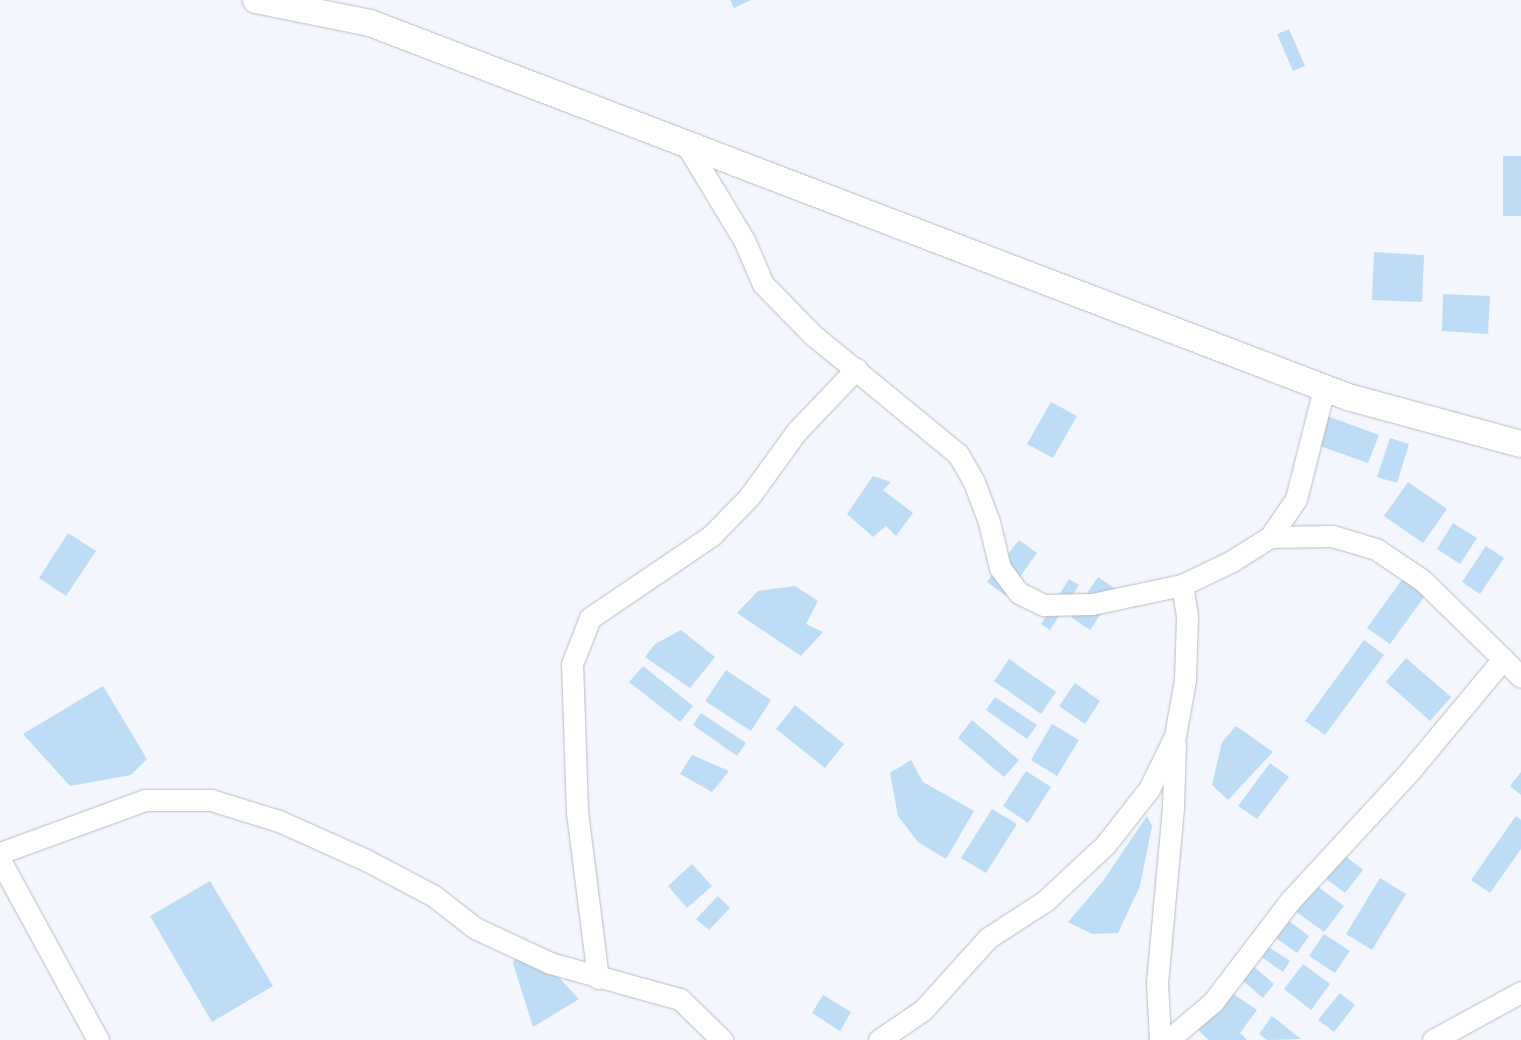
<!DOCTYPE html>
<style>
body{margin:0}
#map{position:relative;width:1521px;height:1040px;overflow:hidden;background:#f4f6fd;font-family:Lora,serif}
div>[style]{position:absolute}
.building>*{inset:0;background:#bddcf5}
.roads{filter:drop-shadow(0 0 1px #b9bcc2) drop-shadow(0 0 1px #b9bcc2)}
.minor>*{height:21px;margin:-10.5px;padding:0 10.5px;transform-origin:10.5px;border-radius:10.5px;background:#fff}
.tertiary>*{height:26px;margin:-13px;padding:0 13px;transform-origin:13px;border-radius:13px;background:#fff}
span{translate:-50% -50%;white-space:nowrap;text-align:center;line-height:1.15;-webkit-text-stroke:4px #fff;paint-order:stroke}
</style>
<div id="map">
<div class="building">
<div style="clip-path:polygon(730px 0,751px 0,734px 8px)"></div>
<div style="clip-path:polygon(1289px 29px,1305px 66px,1293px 71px,1277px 34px)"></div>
<div style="clip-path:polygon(1503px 156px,1521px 156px,1521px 216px,1503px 216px)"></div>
<div style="clip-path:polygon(1374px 252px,1424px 255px,1422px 302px,1372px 300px)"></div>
<div style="clip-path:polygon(1443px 294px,1490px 296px,1488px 334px,1442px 331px)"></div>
<div style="clip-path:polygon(1051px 402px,1077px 416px,1053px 458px,1027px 444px)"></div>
<div style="clip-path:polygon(1327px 416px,1379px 435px,1368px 463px,1317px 445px)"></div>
<div style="clip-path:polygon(1390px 438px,1409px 444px,1397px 483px,1377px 477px)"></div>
<div style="clip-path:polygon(873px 476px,891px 482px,883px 490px,913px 513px,896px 536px,886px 526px,873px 537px,847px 514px)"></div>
<div style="clip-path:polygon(1408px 482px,1447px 509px,1423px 543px,1384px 516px)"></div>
<div style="clip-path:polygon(1453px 523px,1477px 538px,1460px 564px,1437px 549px)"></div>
<div style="clip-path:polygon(68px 533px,96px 551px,66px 596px,39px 578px)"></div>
<div style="clip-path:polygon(1019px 540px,1037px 553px,1006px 596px,987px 582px)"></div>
<div style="clip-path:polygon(1486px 546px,1504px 558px,1480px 594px,1462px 582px)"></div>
<div style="clip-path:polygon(1409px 570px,1432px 586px,1390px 644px,1367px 628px)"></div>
<div style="clip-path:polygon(1098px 577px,1117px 590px,1090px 630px,1071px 617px)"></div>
<div style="clip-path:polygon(1069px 579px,1079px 585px,1050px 630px,1041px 624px)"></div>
<div style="clip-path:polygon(795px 586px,818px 601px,806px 624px,823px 632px,801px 656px,737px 613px,758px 591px)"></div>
<div style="clip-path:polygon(681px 630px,715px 657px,690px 688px,645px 657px,655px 644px)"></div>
<div style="clip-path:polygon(1364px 640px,1384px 655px,1325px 735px,1305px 721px)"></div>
<div style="clip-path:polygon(1406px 658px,1451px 697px,1430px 721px,1386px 682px)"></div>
<div style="clip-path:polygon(1009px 659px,1056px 692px,1041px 714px,994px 681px)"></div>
<div style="clip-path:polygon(643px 666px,693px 706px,680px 722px,629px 682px)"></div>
<div style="clip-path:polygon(726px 670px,771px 700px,751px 731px,705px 701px)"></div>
<div style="clip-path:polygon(1075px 683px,1100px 701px,1085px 724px,1059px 706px)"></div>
<div style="clip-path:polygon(103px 686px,147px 759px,131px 775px,70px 786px,23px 734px)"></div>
<div style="clip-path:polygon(995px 697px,1037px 725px,1027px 739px,986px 710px)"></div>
<div style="clip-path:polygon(795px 705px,844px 744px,825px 768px,776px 729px)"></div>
<div style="clip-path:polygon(701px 713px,746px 743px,737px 756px,693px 725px)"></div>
<div style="clip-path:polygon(972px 720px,1019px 760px,1004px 777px,958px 738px)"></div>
<div style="clip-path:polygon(1052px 724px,1079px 740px,1057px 776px,1031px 760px)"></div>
<div style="clip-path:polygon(1236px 726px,1273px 752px,1228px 800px,1212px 785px,1222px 742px)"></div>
<div style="clip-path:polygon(692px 755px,729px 771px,712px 792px,680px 774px)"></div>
<div style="clip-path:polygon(911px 760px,923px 782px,974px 811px,946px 859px,918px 842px,898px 816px,890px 773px)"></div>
<div style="clip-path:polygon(1270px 763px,1289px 777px,1257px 819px,1238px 806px)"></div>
<div style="clip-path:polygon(1026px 771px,1051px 787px,1028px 823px,1003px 806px)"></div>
<div style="clip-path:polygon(1521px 772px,1521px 795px,1510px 786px)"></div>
<div style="clip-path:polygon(992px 809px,1017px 824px,986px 873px,961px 858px)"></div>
<div style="clip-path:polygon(1147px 816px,1152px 826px,1140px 886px,1118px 933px,1092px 934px,1068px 922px,1103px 881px)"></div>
<div style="clip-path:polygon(1516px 816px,1521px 820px,1521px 849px,1490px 893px,1471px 880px)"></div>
<div style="clip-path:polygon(1339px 851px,1363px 870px,1345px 893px,1320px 874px)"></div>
<div style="clip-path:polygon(692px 864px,712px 886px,687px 908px,668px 886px)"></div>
<div style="clip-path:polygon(1380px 878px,1406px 894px,1372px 950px,1346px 934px)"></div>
<div style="clip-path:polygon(210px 881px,273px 986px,212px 1022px,150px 916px)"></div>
<div style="clip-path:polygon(1314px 884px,1344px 906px,1324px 932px,1294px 910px)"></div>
<div style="clip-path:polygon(718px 896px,730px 908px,709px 930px,696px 919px)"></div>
<div style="clip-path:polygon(1289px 921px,1309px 936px,1297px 953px,1276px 938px)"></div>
<div style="clip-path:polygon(1324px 934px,1350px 951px,1335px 973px,1309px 956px)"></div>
<div style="clip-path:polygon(524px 941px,579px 999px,533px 1027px,513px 963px)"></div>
<div style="clip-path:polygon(1267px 946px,1290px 961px,1283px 972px,1260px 956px)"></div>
<div style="clip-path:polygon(1303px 964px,1330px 984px,1311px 1010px,1284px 989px)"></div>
<div style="clip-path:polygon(1253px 966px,1274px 984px,1263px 998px,1242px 980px)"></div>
<div style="clip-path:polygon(1229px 991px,1257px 1010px,1240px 1033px,1247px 1040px,1209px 1040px,1198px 1030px)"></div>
<div style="clip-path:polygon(1340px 993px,1355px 1005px,1334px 1032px,1318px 1020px)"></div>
<div style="clip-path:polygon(823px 995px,851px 1012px,840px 1031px,812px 1013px)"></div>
<div style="clip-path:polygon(1272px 1016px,1301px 1039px,1267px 1040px,1259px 1034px)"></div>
</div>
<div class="roads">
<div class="minor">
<div style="left:686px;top:144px;width:112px;rotate:58.9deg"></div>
<div style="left:744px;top:240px;width:48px;rotate:66.6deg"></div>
<div style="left:763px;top:284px;width:71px;rotate:45.6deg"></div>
<div style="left:813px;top:335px;width:188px;rotate:39.4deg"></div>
<div style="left:958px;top:454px;width:32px;rotate:60deg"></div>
<div style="left:974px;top:482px;width:43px;rotate:69.4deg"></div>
<div style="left:989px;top:522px;width:47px;rotate:76.6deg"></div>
<div style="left:1000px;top:568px;width:31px;rotate:53deg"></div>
<div style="left:1019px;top:593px;width:28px;rotate:26deg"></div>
<div style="left:1044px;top:605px;width:48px;rotate:-1.2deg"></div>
<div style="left:1092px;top:604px;width:92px;rotate:-11.9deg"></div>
<div style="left:1503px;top:659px;width:25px;rotate:45deg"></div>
<div style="left:0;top:853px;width:154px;rotate:-20.1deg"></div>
<div style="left:145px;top:800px;width:66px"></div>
<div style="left:211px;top:800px;width:71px;rotate:17.2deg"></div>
<div style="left:279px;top:821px;width:95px;rotate:24.1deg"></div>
<div style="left:366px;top:860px;width:77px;rotate:27.9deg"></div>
<div style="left:434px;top:896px;width:52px;rotate:38deg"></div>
<div style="left:475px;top:928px;width:83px;rotate:25deg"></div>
<div style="left:550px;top:963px;width:135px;rotate:15.5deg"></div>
<div style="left:680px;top:999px;width:59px;rotate:44.3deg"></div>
<div style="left:0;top:860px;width:205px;rotate:61.4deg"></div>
<div style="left:598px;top:978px;width:167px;rotate:-97.2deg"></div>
<div style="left:577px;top:812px;width:148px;rotate:-91.9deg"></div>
<div style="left:572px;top:664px;width:49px;rotate:-68.6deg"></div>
<div style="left:590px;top:618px;width:148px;rotate:-34.2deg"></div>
<div style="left:712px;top:535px;width:53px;rotate:-45.8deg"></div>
<div style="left:749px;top:497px;width:82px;rotate:-54deg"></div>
<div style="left:797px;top:431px;width:86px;rotate:-46.4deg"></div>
<div style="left:879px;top:1040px;width:53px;rotate:-34.3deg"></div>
<div style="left:923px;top:1010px;width:97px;rotate:-47.9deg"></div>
<div style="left:988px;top:938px;width:68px;rotate:-33deg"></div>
<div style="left:1045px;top:901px;width:82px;rotate:-43deg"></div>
<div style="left:1105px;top:845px;width:71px;rotate:-51.8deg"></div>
<div style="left:1149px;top:789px;width:59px;rotate:-63.9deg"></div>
<div style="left:1175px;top:736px;width:57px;rotate:-79.9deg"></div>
<div style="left:1185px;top:680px;width:64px;rotate:-88.2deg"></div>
<div style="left:1187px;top:616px;width:31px;rotate:-99deg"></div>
<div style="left:1182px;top:585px;width:55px;rotate:-25.6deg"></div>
<div style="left:1232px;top:561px;width:45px;rotate:-32.3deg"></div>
<div style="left:1270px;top:537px;width:46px;rotate:-55.6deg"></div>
<div style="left:1296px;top:499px;width:114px;rotate:-75.8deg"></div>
<div style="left:1160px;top:1040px;width:57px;rotate:-93deg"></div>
<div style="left:1157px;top:983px;width:178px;rotate:-84.8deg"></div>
<div style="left:1173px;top:806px;width:62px;rotate:-88.2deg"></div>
<div style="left:1168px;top:1040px;width:59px;rotate:-40.2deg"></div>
<div style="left:1213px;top:1002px;width:127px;rotate:-52.7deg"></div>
<div style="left:1290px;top:901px;width:176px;rotate:-47.3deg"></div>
<div style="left:1409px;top:772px;width:147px;rotate:-50.2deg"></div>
<div style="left:1503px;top:659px;width:113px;rotate:-135.7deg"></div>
<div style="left:1422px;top:580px;width:55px;rotate:-146deg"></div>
<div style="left:1376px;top:549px;width:46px;rotate:-163.5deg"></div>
<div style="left:1332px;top:536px;width:62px;rotate:179.1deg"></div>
<div style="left:1433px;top:1040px;width:100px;rotate:-28.6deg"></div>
</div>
<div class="tertiary">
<div style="left:256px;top:0;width:116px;rotate:11.4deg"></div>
<div style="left:370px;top:23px;width:1047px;rotate:20.93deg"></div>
<div style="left:1348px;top:397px;width:179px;rotate:15.2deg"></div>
</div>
</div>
</div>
